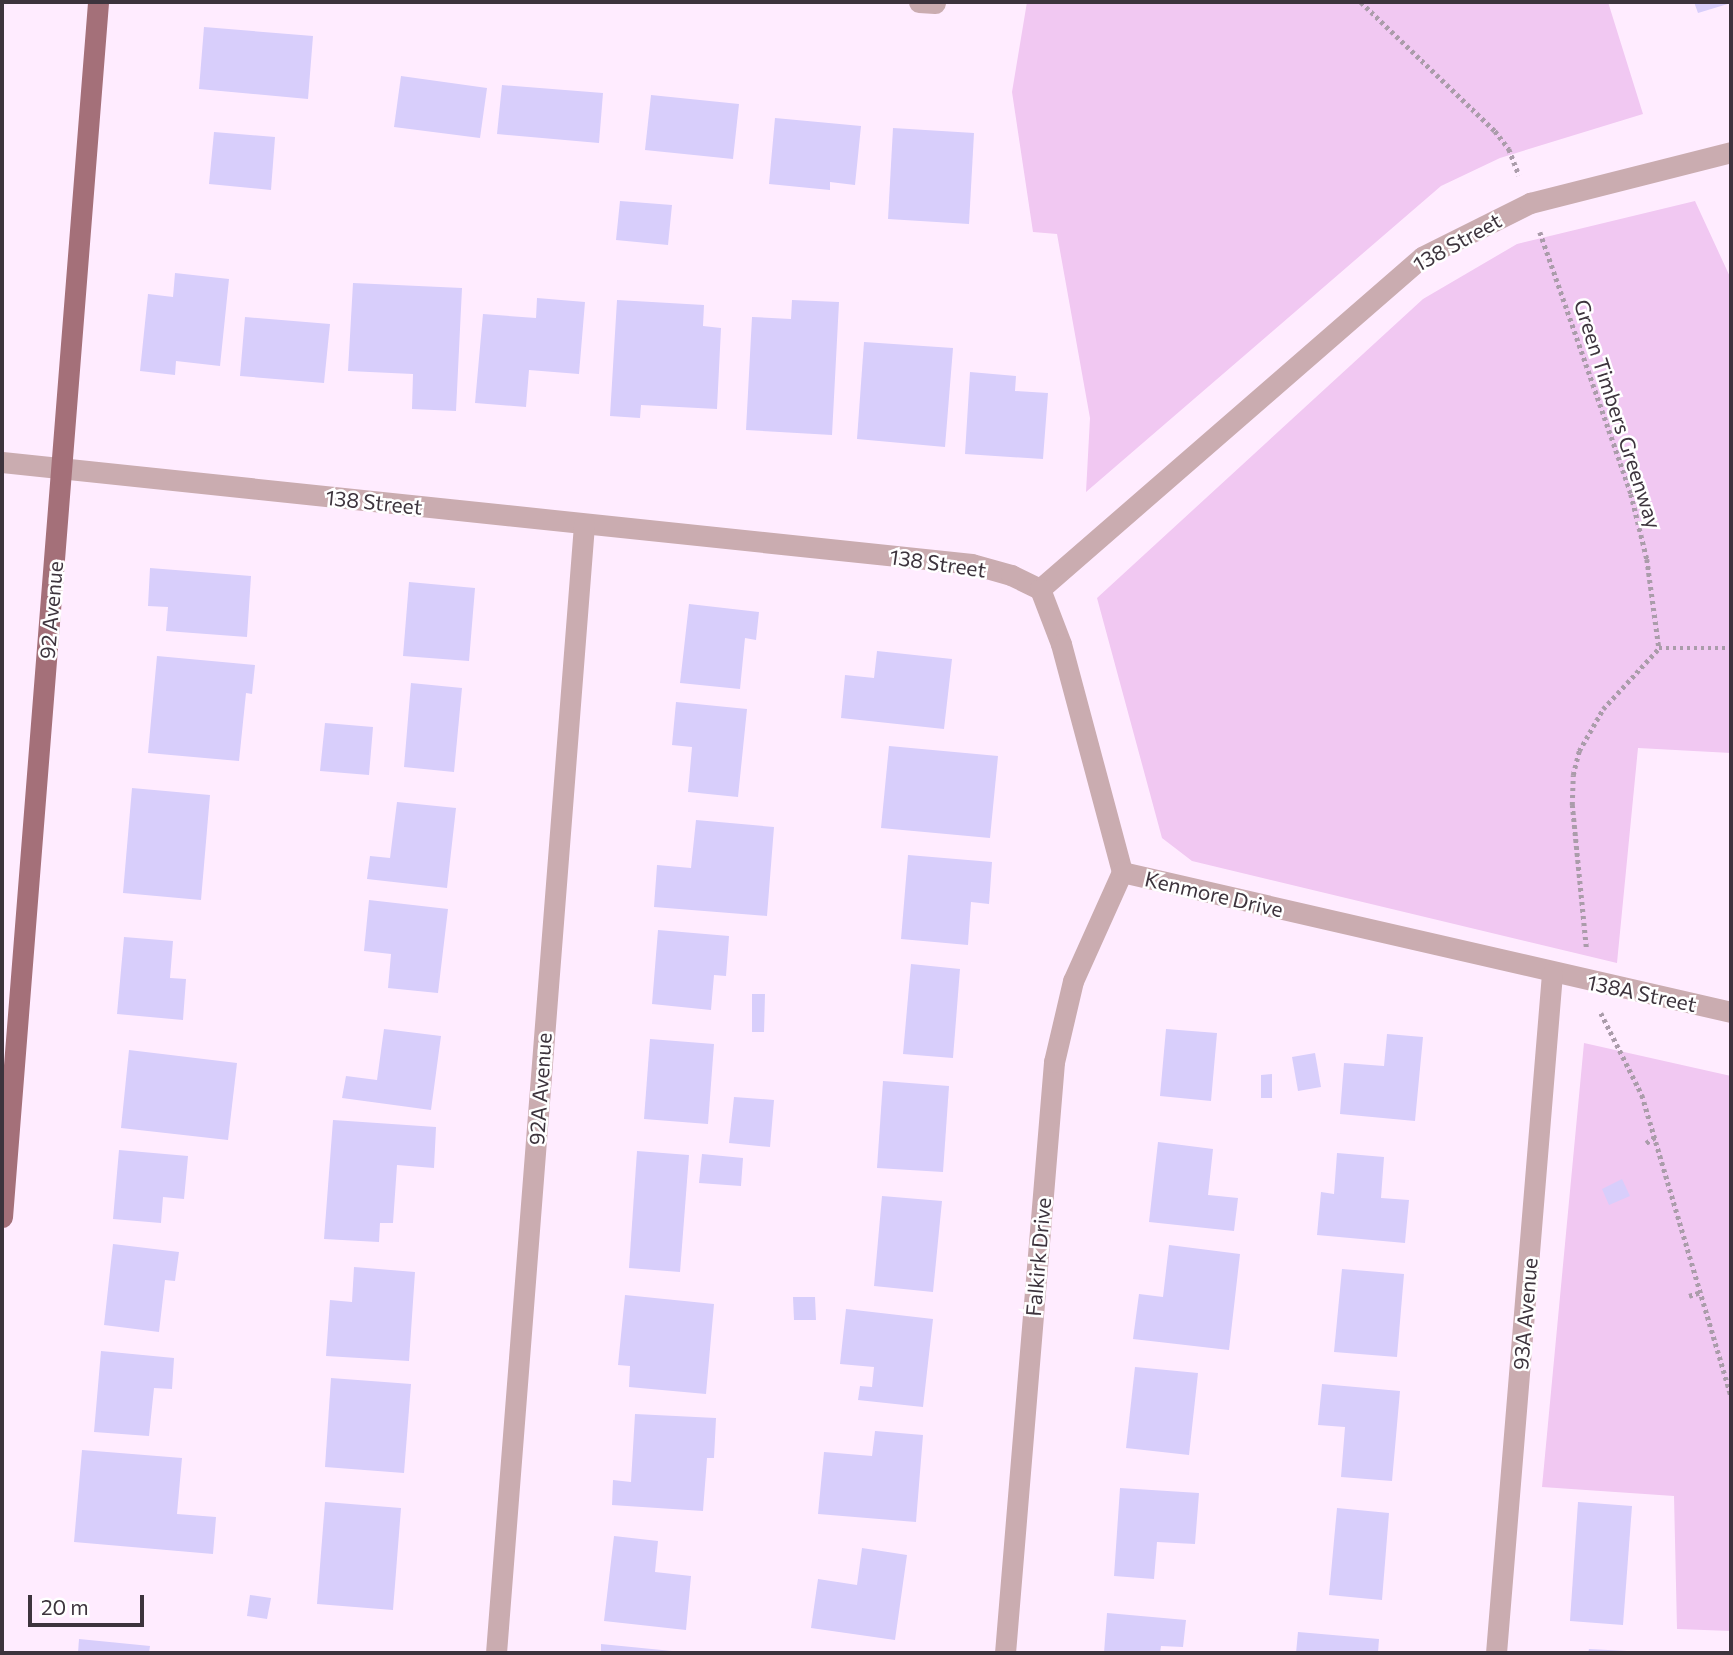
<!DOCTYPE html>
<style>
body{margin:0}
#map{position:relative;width:1733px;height:1655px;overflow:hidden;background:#ffecff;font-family:Commissioner,sans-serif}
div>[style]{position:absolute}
.green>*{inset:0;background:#f1c8f2}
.building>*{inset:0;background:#d8cefb}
.path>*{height:4.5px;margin-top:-2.25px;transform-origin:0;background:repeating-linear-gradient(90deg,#aa9caa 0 3.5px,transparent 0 7px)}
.minor>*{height:21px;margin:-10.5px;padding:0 10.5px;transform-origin:10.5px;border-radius:10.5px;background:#caacb0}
.major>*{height:21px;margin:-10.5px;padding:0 10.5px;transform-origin:10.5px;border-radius:10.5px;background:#a47079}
span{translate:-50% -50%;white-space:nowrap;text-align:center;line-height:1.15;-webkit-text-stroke:5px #fff;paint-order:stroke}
.street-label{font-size:21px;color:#3d343d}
.frame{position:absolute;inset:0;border:4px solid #3d343d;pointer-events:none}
.scale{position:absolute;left:28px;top:1595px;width:116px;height:32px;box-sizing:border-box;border:4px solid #3d343d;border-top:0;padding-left:9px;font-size:21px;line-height:24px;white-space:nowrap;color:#3d343d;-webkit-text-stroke:5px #fff;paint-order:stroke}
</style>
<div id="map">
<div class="green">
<div style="clip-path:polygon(1027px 2px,1608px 2px,1643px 114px,1500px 158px,1441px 186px,1086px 492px,1090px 418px,1057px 234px,1033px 232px,1012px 92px)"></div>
<div style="clip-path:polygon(1695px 201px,1731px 279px,1731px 753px,1638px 748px,1617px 963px,1192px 861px,1162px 838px,1097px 598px,1423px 299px,1517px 244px)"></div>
<div style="clip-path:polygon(1584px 1043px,1731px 1076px,1731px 1631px,1677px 1629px,1674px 1496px,1542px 1487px)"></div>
</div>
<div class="building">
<div style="clip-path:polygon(1694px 2px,1731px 2px,1731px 3px,1698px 13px)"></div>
<div style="clip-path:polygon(204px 27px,313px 36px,308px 99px,199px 89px)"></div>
<div style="clip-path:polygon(401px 76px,487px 88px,480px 138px,394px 127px)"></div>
<div style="clip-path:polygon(502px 85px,603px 93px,599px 143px,497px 134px)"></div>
<div style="clip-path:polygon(651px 95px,739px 104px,733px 159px,645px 150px)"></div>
<div style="clip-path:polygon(775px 118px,861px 126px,855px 185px,830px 182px,830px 190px,769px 184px)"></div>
<div style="clip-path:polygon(893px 128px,974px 133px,969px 224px,888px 219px)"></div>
<div style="clip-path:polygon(214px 132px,275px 137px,271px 190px,209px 184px)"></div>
<div style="clip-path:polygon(620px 201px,672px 205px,668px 245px,616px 240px)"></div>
<div style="clip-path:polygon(175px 273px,229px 279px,220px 366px,176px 361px,175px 375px,140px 371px,148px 294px,173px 297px)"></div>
<div style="clip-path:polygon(353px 283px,462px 288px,456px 411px,412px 409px,413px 374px,348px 371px)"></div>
<div style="clip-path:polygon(537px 298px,585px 302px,579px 374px,529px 370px,526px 407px,475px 403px,483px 314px,536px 318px)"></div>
<div style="clip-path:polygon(617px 300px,704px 305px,703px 326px,721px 328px,717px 409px,641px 405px,640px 418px,610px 416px)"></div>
<div style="clip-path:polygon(792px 300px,839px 302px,832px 435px,746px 430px,752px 317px,791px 319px)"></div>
<div style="clip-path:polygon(245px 317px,330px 324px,324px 383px,240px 376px)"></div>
<div style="clip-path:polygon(864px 342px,953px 348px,945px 447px,857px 439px)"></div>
<div style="clip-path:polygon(970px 372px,1016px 376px,1015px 391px,1048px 393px,1043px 459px,965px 454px)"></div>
<div style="clip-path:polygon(150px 568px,251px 576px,247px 637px,166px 631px,168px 607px,148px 606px)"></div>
<div style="clip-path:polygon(409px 582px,475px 588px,469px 661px,403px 656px)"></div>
<div style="clip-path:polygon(689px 604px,759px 612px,756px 640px,745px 638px,740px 689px,680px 683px)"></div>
<div style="clip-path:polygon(877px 651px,952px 659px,944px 729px,841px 718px,845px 675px,874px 678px)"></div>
<div style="clip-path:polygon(157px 656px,255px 665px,252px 694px,246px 693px,239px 761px,148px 753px)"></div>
<div style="clip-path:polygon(411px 683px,462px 688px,454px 772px,404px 767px)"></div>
<div style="clip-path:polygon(676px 702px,747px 709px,738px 797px,688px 792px,692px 747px,672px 745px)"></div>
<div style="clip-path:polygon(325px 723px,373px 727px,369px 775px,320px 771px)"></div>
<div style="clip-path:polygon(889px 746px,998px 756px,990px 838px,881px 828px)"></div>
<div style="clip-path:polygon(132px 788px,210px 795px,201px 900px,123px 893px)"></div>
<div style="clip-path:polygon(397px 802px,456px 808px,447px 888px,367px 879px,370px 856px,390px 858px)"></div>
<div style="clip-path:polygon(696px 820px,774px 827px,767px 916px,654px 907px,657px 865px,691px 868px)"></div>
<div style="clip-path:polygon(908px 855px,992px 862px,989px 904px,971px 902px,968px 945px,901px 939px)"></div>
<div style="clip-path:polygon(369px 900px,448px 909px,438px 993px,388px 988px,391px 954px,364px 951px)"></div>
<div style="clip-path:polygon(658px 930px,729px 936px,726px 976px,714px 975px,711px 1010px,652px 1004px)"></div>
<div style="clip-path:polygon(124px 937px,173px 941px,170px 978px,186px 979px,183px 1020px,117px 1014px)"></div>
<div style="clip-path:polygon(911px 964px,960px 969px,953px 1058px,903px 1054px)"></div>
<div style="clip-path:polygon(752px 994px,765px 994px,764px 1032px,752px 1032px)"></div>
<div style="clip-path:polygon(384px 1029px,441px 1036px,431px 1110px,342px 1098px,346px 1076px,377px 1080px)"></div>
<div style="clip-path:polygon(1166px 1029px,1217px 1033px,1211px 1101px,1160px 1096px)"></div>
<div style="clip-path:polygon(1387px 1034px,1423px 1037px,1415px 1121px,1340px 1114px,1344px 1063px,1384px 1066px)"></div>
<div style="clip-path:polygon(650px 1039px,714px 1044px,708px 1124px,644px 1119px)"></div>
<div style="clip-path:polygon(129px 1050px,237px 1063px,228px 1140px,121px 1128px)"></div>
<div style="clip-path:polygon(1315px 1053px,1321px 1087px,1298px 1091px,1292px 1057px)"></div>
<div style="clip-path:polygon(1272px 1074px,1272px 1098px,1261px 1098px,1261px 1075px)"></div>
<div style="clip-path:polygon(883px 1081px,949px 1086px,943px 1172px,877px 1168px)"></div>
<div style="clip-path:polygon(734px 1097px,774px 1100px,770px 1147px,729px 1143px)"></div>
<div style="clip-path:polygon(333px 1120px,436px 1127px,434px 1168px,397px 1165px,393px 1223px,380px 1223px,379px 1242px,324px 1239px)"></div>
<div style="clip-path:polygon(1158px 1142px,1213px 1149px,1208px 1195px,1238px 1198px,1234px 1231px,1149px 1222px)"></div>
<div style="clip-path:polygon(119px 1150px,188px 1156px,184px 1199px,163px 1197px,161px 1223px,113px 1219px)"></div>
<div style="clip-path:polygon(637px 1151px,689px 1155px,680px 1272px,629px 1268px)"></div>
<div style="clip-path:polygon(1337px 1153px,1384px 1157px,1381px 1198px,1409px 1200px,1405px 1243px,1317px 1235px,1321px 1192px,1334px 1194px)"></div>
<div style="clip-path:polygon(702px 1154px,743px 1158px,741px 1186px,699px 1183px)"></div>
<div style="clip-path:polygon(1622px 1179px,1630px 1196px,1609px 1205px,1602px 1189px)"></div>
<div style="clip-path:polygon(882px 1196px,942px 1201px,933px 1292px,874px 1286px)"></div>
<div style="clip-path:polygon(113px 1244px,179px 1252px,175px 1281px,165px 1280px,159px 1332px,104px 1325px)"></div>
<div style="clip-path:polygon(1169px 1245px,1240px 1254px,1229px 1350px,1133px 1339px,1139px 1294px,1163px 1297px)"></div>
<div style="clip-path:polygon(354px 1267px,415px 1272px,409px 1361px,326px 1356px,330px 1300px,352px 1302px)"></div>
<div style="clip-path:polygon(1342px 1269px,1404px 1274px,1397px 1357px,1334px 1352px)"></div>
<div style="clip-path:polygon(625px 1295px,714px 1304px,706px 1394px,629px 1387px,630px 1366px,618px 1365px)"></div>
<div style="clip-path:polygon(793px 1297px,815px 1297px,816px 1320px,794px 1320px)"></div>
<div style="clip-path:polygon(846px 1309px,933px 1319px,923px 1407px,858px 1400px,860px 1386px,872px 1387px,874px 1367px,840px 1364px)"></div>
<div style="clip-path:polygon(101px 1351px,174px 1358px,172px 1389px,154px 1388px,149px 1436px,94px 1432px)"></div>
<div style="clip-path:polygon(1135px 1367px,1198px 1373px,1189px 1455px,1126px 1448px)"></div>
<div style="clip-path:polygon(331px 1378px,411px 1384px,404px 1473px,325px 1467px)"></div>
<div style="clip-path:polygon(1322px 1384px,1400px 1391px,1392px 1481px,1341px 1477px,1345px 1427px,1318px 1425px)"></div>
<div style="clip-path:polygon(635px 1414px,716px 1418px,714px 1458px,707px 1458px,703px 1511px,612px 1505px,613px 1480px,631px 1482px)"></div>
<div style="clip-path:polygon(875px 1431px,923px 1435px,916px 1522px,818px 1514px,824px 1452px,872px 1456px)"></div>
<div style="clip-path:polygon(82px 1450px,182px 1458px,177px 1514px,216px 1517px,213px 1554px,74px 1542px)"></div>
<div style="clip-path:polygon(1120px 1488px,1199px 1493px,1195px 1544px,1157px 1542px,1154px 1579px,1114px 1576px)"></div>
<div style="clip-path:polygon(325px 1502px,401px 1508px,393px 1610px,317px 1604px)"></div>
<div style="clip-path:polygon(1578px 1502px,1632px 1506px,1623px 1625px,1570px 1621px)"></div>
<div style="clip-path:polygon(1337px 1508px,1389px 1513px,1382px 1600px,1329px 1595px)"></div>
<div style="clip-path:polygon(614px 1536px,658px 1541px,655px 1572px,691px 1576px,686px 1630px,604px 1621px)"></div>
<div style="clip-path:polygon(862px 1548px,907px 1555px,895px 1640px,811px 1628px,818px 1579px,857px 1585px)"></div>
<div style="clip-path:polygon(250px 1595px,271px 1598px,267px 1619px,247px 1616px)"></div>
<div style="clip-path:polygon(1107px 1613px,1186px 1620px,1183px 1647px,1161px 1646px,1160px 1653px,1104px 1653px)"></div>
<div style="clip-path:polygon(1298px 1632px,1379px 1639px,1378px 1653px,1296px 1653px)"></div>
<div style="clip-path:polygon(79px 1639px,150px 1646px,149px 1653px,78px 1653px)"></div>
<div style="clip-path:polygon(601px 1644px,672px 1651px,672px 1653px,601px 1653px)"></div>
<div style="clip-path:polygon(1589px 1649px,1627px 1651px,1627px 1653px,1588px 1653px)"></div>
</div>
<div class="path">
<div style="left:1361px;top:2px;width:186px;rotate:43.9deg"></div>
<div style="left:1495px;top:131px;width:23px;rotate:52deg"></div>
<div style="left:1509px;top:149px;width:28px;rotate:69deg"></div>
<div style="left:1540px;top:232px;width:277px;rotate:70.8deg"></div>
<div style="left:1631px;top:494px;width:67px;rotate:76.2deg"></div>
<div style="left:1647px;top:559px;width:90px;rotate:82.3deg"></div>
<div style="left:1586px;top:947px;width:143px;rotate:-95.6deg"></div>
<div style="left:1572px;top:805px;width:30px;rotate:-88deg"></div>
<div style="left:1573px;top:775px;width:25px;rotate:-76deg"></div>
<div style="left:1579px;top:751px;width:48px;rotate:-60.3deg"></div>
<div style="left:1603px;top:709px;width:83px;rotate:-47.4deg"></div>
<div style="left:1659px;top:648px;width:72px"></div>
<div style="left:1601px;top:1013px;width:92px;rotate:63.4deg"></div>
<div style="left:1642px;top:1095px;width:313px;rotate:73.5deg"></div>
<div style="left:1646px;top:1143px;width:11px;rotate:-34deg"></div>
<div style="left:1689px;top:1296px;width:13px;rotate:-18deg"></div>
</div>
<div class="minor">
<div style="left:919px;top:2px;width:16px;rotate:4deg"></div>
<div style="left:2px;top:462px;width:975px;rotate:6deg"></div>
<div style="left:972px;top:564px;width:41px;rotate:15.8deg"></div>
<div style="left:1011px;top:575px;width:32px;rotate:26deg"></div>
<div style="left:1040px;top:589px;width:506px;rotate:-40.99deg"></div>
<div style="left:1422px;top:257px;width:121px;rotate:-26.6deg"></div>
<div style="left:1530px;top:203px;width:207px;rotate:-14.2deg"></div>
<div style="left:1040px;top:589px;width:59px;rotate:69.1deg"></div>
<div style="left:1061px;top:644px;width:236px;rotate:75deg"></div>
<div style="left:1122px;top:872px;width:625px;rotate:12.95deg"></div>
<div style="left:496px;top:1653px;width:1132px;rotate:-85.54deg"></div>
<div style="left:1005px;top:1653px;width:593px;rotate:-85.26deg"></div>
<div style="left:1054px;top:1062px;width:83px;rotate:-76.8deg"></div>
<div style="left:1073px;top:981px;width:120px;rotate:-65.8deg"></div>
<div style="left:1496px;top:1653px;width:681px;rotate:-85.29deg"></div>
</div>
<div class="major">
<div style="left:2px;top:1217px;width:1219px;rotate:-85.48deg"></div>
</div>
<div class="street-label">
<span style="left:1457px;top:242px;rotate:-29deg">138 Street</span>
<span style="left:1618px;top:414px;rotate:72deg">Green Timbers Greenway</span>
<span style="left:374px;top:502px;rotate:6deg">138 Street</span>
<span style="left:938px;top:563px;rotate:8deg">138 Street</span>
<span style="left:51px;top:610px;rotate:-85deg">92 Avenue</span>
<span style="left:1214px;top:894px;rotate:13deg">Kenmore Drive</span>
<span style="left:1642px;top:993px;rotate:12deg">138A Street</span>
<span style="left:540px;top:1089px;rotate:-86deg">92A Avenue</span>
<span style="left:1038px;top:1257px;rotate:-85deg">Falkirk Drive</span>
<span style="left:1525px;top:1314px;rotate:-85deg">93A Avenue</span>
</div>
<div class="frame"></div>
<div class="scale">20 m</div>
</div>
